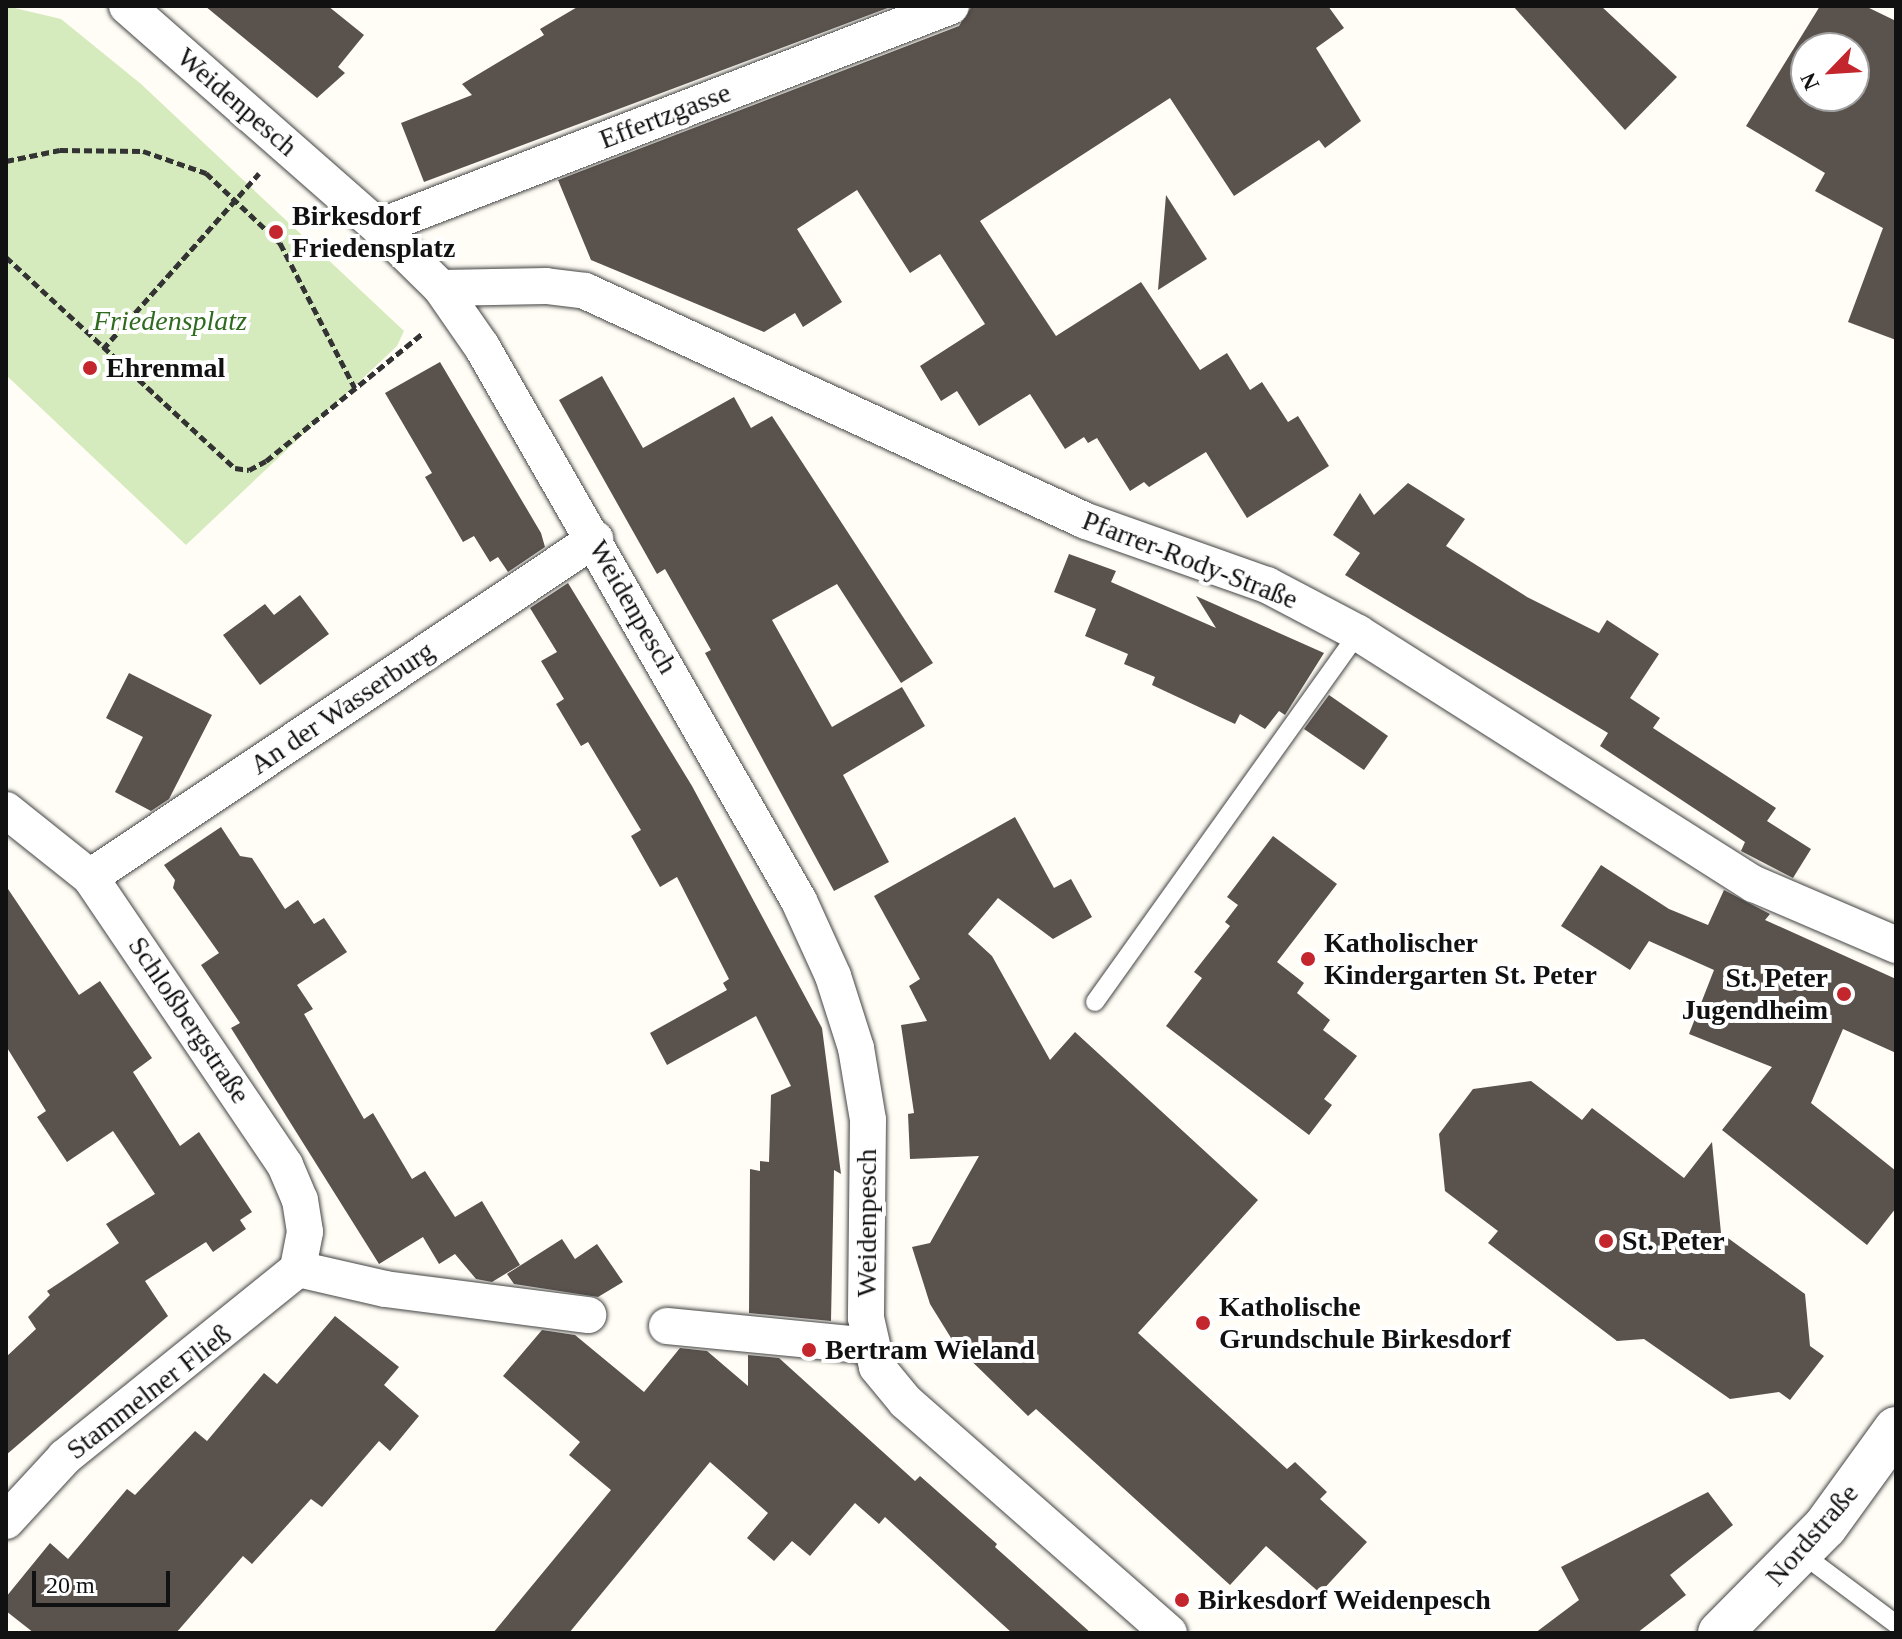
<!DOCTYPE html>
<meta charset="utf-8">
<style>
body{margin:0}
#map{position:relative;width:1902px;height:1639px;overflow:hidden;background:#fffdf5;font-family:"Times New Roman",serif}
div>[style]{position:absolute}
.green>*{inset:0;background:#d5ebbd}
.building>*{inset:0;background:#5a524d}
.path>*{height:5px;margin-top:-2.5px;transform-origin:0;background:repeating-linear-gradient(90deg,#333 0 8px,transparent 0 12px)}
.roads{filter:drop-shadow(0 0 2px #444) drop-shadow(0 0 2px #444)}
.service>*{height:18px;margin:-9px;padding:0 9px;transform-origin:9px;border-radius:9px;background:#fff}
.minor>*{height:36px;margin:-18px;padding:0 18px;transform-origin:18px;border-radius:18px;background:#fff}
.tertiary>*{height:44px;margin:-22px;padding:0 22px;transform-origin:22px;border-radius:22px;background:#fff}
.dots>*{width:22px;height:22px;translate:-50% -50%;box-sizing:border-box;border:4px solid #fff;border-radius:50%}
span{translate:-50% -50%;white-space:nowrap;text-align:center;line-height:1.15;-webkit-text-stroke:8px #fff;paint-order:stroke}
.street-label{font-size:28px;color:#111}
.poi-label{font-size:28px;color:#111;font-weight:700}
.left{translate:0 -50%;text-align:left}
.right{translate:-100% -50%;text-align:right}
.park-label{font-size:28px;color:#2f6b1f;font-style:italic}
.frame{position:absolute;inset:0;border:8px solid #111;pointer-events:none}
.north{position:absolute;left:1790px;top:32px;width:80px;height:80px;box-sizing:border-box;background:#fff;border:2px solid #a0a0a0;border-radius:50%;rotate:245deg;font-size:22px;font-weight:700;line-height:32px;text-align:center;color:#111}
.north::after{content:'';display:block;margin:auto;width:28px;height:36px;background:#c4262e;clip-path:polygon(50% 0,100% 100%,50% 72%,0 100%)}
.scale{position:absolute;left:32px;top:1571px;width:138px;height:36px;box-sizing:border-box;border:4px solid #111;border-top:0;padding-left:10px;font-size:24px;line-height:28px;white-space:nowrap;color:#111;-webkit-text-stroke:6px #fff;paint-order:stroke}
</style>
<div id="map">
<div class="green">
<div style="clip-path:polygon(6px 6px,61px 19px,141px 84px,404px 331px,397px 346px,186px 545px,6px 375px)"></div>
</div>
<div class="building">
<div style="clip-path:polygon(205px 6px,328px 6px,364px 35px,338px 67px,345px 73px,317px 98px)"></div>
<div style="clip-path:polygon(579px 6px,893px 6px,424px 182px,401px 123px,472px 95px,462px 84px,544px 35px,540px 29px)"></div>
<div style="clip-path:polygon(972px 6px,1328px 6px,1344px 28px,1316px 48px,1361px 121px,1325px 148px,1319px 140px,1234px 196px,1170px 98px,980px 221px,1056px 336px,1141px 282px,1200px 370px,1227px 353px,1250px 390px,1262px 382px,1288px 422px,1298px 416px,1329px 466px,1247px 518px,1206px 452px,1149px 487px,1144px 482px,1130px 491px,1097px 438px,1088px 443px,1084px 437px,1065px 449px,1030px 394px,979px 426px,957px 391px,941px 401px,920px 366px,985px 324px,940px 254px,910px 273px,857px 190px,797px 229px,842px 302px,803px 327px,795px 313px,764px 332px,591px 260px,558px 180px,959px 26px)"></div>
<div style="clip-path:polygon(1513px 6px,1601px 6px,1677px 77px,1625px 130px)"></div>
<div style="clip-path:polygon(evenodd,1820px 6px,1865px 6px,1896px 21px,1896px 340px,1848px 322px,1883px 228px,1815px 191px,1825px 173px,1746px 126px,1820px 6px,1806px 48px,1854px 48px,1854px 96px,1806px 96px,1806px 48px)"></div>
<div style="clip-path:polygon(1166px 195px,1207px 259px,1158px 290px)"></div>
<div style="clip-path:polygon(440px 362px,541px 533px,545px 547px,508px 572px,498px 557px,490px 562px,474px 536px,463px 542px,425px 477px,432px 473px,385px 393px)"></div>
<div style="clip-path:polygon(602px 376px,643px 448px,734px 397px,751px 428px,772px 416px,933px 663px,901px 683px,837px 584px,772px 620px,832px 727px,902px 687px,925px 726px,843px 775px,889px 862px,834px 891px,705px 653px,711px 650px,665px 569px,657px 574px,559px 400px)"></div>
<div style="clip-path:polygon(1408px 483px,1465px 519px,1446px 546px,1527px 597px,1599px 633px,1607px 620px,1659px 654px,1630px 698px,1660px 718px,1653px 728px,1776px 808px,1767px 821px,1811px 849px,1793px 878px,1741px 851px,1745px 842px,1600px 746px,1608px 733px,1345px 575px,1360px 553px,1333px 535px,1360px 493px,1374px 515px)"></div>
<div style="clip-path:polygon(1069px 554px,1116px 571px,1111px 582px,1216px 628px,1196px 596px,1324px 653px,1285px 715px,1279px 711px,1265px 729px,1240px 714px,1235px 724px,1152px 685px,1155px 677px,1124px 664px,1128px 654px,1085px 636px,1096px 609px,1054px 592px)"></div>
<div style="clip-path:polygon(568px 583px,692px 786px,822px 1028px,841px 1174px,834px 1170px,831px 1321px,749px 1313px,750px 1169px,760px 1171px,760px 1161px,769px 1162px,771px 1095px,791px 1086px,756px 1016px,667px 1065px,650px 1033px,727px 990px,723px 983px,729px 979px,677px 877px,660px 887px,631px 836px,641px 830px,588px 742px,581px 746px,556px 704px,564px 699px,541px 661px,557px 652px,530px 608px)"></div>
<div style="clip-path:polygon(300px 595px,329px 634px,260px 685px,223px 635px,265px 604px,274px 615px)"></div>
<div style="clip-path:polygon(129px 673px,212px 715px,169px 799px,151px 811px,115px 792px,143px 737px,106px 718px)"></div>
<div style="clip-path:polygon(1329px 695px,1388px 736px,1364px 770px,1304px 729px)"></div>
<div style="clip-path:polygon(1015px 817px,1054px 888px,1071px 879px,1092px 917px,1053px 939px,998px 898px,968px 934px,992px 956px,1050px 1060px,1075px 1032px,1258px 1200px,1138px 1333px,1287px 1469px,1295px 1462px,1327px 1492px,1320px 1499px,1367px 1542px,1320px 1593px,1266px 1546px,1230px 1585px,1036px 1409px,1028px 1416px,956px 1346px,930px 1304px,912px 1247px,930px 1243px,979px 1156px,910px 1159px,908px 1114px,914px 1113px,901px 1025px,927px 1021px,909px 986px,920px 979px,874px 896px)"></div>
<div style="clip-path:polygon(221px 827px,240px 856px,252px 858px,285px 909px,298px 900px,314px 924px,324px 918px,347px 952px,297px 985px,313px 1009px,304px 1014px,364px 1119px,373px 1113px,412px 1179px,425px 1171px,455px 1217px,482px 1201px,520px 1265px,492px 1282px,476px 1279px,455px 1254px,439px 1264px,423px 1237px,379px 1264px,231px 1028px,240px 1023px,201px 965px,219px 953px,173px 888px,175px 880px,164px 865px)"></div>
<div style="clip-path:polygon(1273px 836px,1337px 884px,1277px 962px,1304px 983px,1297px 993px,1330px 1020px,1323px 1030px,1357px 1056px,1324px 1099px,1332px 1105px,1309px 1135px,1166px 1026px,1202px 978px,1194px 972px,1230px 926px,1225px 922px,1238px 905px,1227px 897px)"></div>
<div style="clip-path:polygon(1601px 865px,1669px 909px,1708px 925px,1724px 890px,1770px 914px,1765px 920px,1896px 979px,1896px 1053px,1843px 1029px,1811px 1103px,1896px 1171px,1896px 1208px,1867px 1245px,1722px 1130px,1772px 1067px,1689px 1034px,1714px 970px,1649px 941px,1630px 970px,1561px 926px)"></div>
<div style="clip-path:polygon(6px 886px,79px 995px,100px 981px,152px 1058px,133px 1072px,180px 1146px,199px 1132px,252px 1212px,240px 1220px,246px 1229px,213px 1252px,206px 1242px,145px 1281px,168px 1316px,6px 1455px,6px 1357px,36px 1329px,28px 1317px,50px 1295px,47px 1291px,119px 1243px,106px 1224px,155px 1194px,113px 1131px,67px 1162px,37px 1117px,46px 1111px,6px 1046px)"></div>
<div style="clip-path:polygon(1531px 1081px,1582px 1120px,1592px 1108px,1684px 1178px,1712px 1142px,1721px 1233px,1805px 1294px,1810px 1346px,1824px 1356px,1790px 1400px,1779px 1392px,1730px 1399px,1644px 1339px,1617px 1341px,1488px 1243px,1498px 1231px,1445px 1191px,1439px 1134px,1473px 1089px)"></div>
<div style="clip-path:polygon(562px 1239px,575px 1259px,597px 1244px,623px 1282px,598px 1297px,514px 1284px,507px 1274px)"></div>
<div style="clip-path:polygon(335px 1316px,399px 1367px,384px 1385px,419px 1416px,390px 1451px,379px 1441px,322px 1507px,311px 1499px,252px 1564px,243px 1556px,176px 1633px,34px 1633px,6px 1611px,6px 1597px,50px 1543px,68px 1559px,127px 1489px,135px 1495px,195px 1431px,207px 1441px,264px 1373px,277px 1384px)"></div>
<div style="clip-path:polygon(542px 1330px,575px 1335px,644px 1392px,680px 1348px,707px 1351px,748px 1386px,748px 1355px,779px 1358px,915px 1481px,920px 1476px,997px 1544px,995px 1547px,1091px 1633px,1012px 1633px,885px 1517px,879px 1524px,855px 1503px,810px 1556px,792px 1541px,774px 1561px,747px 1538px,768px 1513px,710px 1462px,569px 1633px,493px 1633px,611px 1490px,569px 1455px,580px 1442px,503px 1376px)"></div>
<div style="clip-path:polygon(1708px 1492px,1733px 1525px,1670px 1575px,1686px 1595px,1637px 1633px,1535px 1633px,1579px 1600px,1561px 1567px)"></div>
</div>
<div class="path">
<div style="left:6px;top:161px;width:55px;rotate:-11.5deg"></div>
<div style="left:60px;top:150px;width:83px;rotate:0.7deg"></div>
<div style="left:143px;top:151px;width:67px;rotate:19.2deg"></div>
<div style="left:206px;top:173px;width:102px;rotate:43.4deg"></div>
<div style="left:280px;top:243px;width:163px;rotate:62.7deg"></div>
<div style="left:6px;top:257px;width:311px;rotate:42.7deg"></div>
<div style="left:235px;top:468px;width:14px;rotate:8deg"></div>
<div style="left:249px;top:470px;width:19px;rotate:-28deg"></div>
<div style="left:266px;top:461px;width:203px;rotate:-39.2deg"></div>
<div style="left:103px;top:349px;width:235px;rotate:-48.4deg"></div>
</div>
<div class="roads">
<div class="service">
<div style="left:1095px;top:1002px;width:453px;rotate:-54.5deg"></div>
<div style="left:1801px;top:1553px;width:119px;rotate:36.8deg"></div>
</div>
<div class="minor">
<div style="left:127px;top:6px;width:335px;rotate:41.3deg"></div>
<div style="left:379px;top:227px;width:87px;rotate:44.5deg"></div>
<div style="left:441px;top:288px;width:72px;rotate:55.2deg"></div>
<div style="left:482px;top:347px;width:638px;rotate:60.22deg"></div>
<div style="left:799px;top:901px;width:82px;rotate:65.6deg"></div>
<div style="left:833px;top:976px;width:76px;rotate:72.3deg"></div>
<div style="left:856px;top:1048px;width:73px;rotate:80.5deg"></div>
<div style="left:868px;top:1120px;width:198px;rotate:90.6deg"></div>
<div style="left:866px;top:1318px;width:50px;rotate:77.3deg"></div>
<div style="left:877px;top:1367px;width:45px;rotate:50.4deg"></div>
<div style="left:906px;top:1402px;width:350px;rotate:41.3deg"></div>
<div style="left:379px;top:227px;width:613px;rotate:-21.12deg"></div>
<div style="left:441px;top:288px;width:105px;rotate:-1.1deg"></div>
<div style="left:546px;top:286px;width:39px;rotate:7deg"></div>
<div style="left:585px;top:291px;width:551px;rotate:24.66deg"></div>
<div style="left:1086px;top:521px;width:192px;rotate:19.5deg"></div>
<div style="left:1267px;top:585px;width:103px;rotate:27.8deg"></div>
<div style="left:1358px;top:633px;width:469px;rotate:32.4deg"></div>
<div style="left:1754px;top:884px;width:155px;rotate:23.2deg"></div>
<div style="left:6px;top:810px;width:107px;rotate:38.6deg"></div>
<div style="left:90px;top:877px;width:348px;rotate:55.9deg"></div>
<div style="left:285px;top:1165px;width:38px;rotate:67deg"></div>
<div style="left:300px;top:1200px;width:32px;rotate:81deg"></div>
<div style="left:305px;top:1232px;width:38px;rotate:101deg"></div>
<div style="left:90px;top:877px;width:608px;rotate:-33.79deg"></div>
<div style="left:298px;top:1269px;width:89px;rotate:12.9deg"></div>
<div style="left:385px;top:1289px;width:205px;rotate:7.3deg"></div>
<div style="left:667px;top:1326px;width:204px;rotate:5.6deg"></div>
<div style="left:6px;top:1521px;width:87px;rotate:-47.3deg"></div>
<div style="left:65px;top:1457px;width:299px;rotate:-38.9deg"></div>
</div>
<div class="tertiary">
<div style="left:1720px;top:1633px;width:149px;rotate:-45.3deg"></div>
<div style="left:1825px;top:1527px;width:121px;rotate:-54.1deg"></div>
</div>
</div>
<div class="dots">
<div style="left:276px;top:232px;background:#c4262e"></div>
<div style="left:90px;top:368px;background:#c4262e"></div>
<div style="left:1308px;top:959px;background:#c4262e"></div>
<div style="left:1844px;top:994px;background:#c4262e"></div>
<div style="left:1606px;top:1241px;background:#c4262e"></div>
<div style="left:1203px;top:1323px;background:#c4262e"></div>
<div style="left:809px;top:1350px;background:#c4262e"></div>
<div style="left:1182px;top:1600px;background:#c4262e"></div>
</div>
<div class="street-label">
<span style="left:237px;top:102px;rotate:41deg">Weidenpesch</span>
<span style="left:665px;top:116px;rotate:-21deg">Effertzgasse</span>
<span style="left:1190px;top:560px;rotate:21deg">Pfarrer-Rody-Straße</span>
<span style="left:633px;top:607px;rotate:60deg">Weidenpesch</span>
<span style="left:342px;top:708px;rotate:-34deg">An der Wasserburg</span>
<span style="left:189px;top:1020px;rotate:56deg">Schloßbergstraße</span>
<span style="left:867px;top:1223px;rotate:-90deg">Weidenpesch</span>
<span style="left:149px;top:1392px;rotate:-38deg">Stammelner Fließ</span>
<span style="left:1812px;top:1535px;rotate:-49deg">Nordstraße</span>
</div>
<div class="poi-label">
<span class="left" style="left:292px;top:232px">Birkesdorf<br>Friedensplatz</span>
<span class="left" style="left:106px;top:368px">Ehrenmal</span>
<span class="left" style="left:1324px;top:959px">Katholischer<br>Kindergarten St. Peter</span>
<span class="right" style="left:1828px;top:994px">St. Peter<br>Jugendheim</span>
<span class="left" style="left:1622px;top:1241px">St. Peter</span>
<span class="left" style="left:1219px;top:1323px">Katholische<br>Grundschule Birkesdorf</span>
<span class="left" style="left:825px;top:1350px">Bertram Wieland</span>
<span class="left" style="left:1198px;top:1600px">Birkesdorf Weidenpesch</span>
</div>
<div class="park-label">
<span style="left:170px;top:321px">Friedensplatz</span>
</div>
<div class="frame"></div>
<div class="north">N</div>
<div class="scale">20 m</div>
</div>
